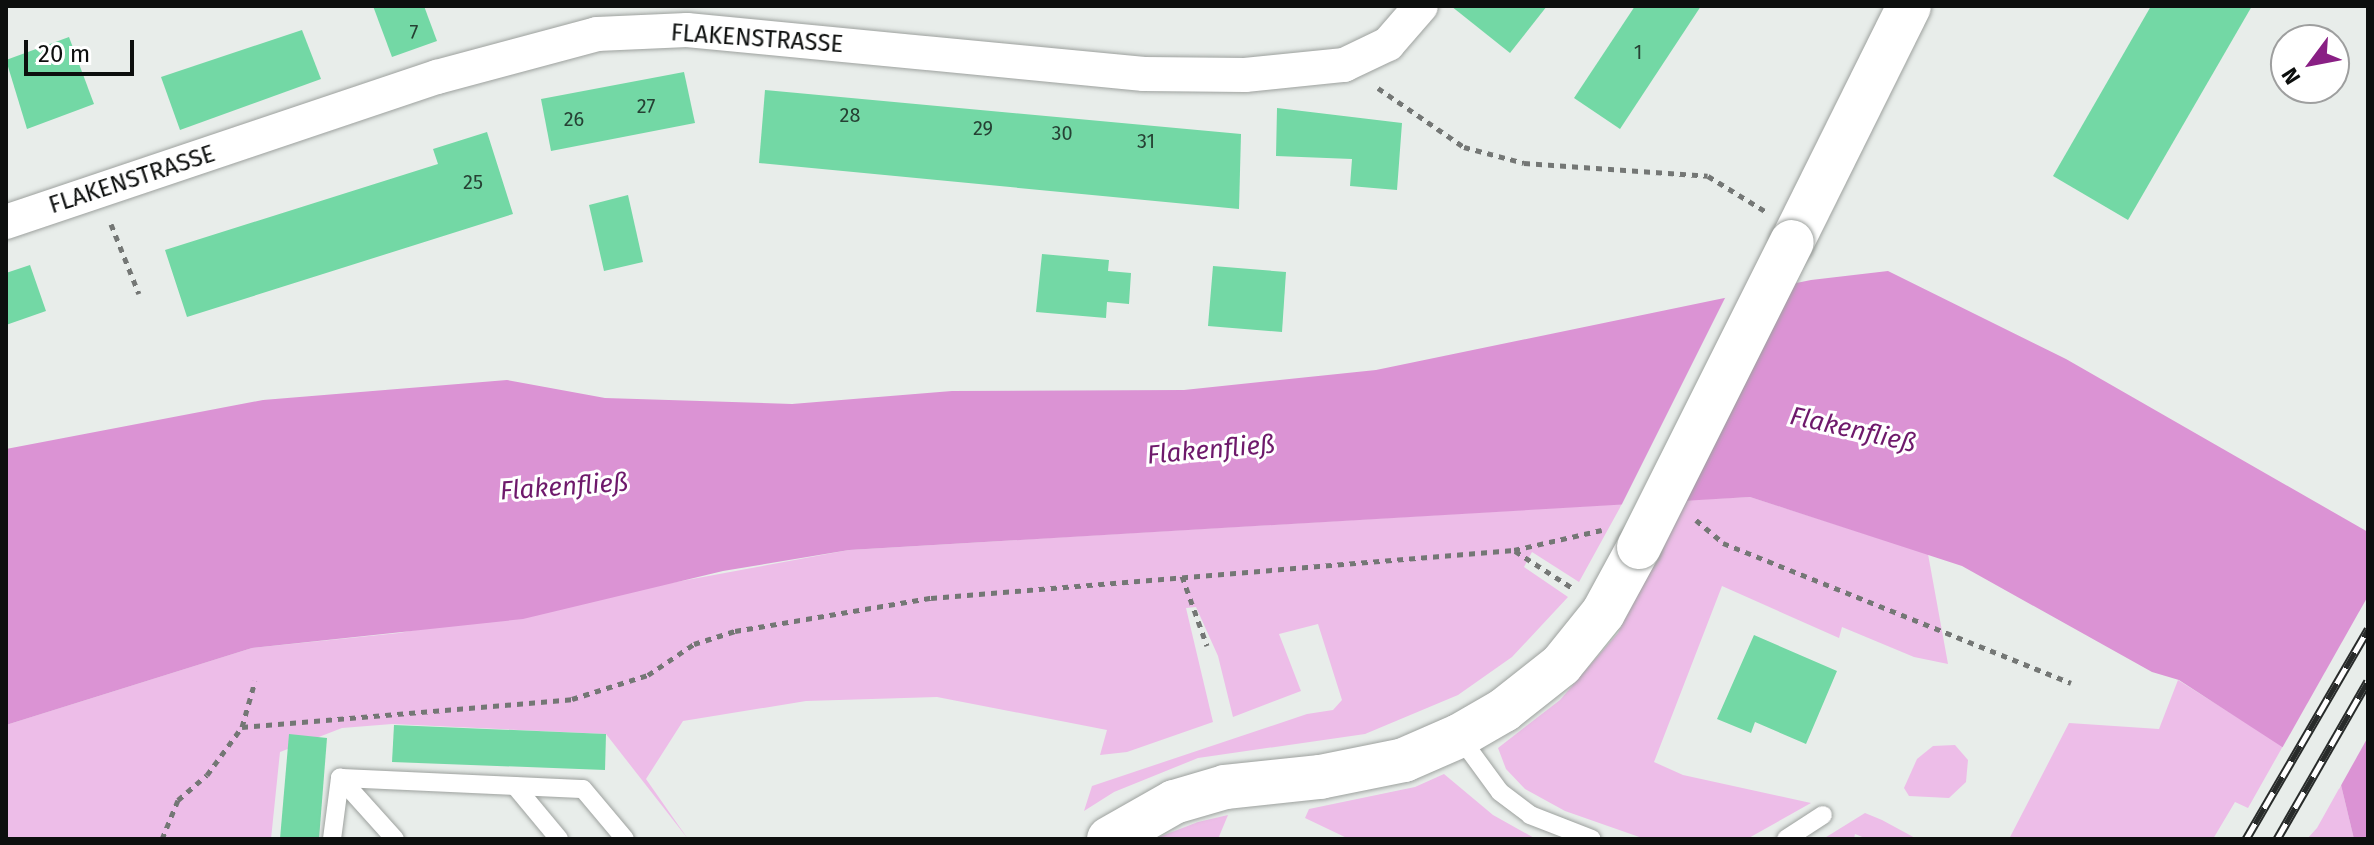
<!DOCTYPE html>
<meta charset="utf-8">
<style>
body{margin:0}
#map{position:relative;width:2374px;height:845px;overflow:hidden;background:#e8edea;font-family:"Fira Sans",sans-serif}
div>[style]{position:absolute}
.green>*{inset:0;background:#edbde8}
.water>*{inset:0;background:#db93d4}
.pier>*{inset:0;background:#e8edea}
.building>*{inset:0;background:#73d8a5}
.path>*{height:5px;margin-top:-2.5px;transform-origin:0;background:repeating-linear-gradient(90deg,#747775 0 6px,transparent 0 12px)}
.roads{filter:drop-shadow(0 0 2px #9da19e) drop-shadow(0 0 2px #9da19e)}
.service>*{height:18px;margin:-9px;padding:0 9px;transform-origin:9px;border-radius:9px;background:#fff}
.minor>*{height:34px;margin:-17px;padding:0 17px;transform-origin:17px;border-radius:17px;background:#fff}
.tertiary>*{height:44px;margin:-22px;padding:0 22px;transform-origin:22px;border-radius:22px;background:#fff}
.rail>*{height:9px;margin-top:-4.5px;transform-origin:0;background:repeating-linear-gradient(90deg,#fff 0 18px,#282b2a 0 36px);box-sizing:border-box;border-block:2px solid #282b2a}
.bridges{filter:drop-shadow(0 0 2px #9da19e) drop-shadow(0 0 2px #9da19e)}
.tertiary-bridge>*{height:44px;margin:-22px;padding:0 22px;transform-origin:22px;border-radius:22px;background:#fff}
span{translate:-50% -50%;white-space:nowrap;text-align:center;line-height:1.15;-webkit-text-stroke:6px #fff;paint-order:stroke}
.number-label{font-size:20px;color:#264134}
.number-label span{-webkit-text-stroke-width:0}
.street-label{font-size:24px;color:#0d0f0e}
.water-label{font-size:26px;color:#6e196b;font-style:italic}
.frame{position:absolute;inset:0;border:8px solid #0d0f0e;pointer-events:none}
.north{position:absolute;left:2270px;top:24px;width:80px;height:80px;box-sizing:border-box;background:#fff;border:2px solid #9e9f9f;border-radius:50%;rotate:238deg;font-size:22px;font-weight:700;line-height:32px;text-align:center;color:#0d0f0e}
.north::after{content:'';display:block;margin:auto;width:28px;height:36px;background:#891f84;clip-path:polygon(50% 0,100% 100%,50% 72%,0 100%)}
.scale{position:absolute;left:24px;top:40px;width:110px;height:36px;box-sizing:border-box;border:4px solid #0d0f0e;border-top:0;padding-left:10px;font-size:24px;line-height:28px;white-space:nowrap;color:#0d0f0e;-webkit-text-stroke:6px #fff;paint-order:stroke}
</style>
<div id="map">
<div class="green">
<div style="clip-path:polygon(1750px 497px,1928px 554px,1948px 664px,1914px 657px,1842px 627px,1839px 638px,1722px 586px,1654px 762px,1683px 775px,1811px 803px,1747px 839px,1645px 839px,1565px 811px,1525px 789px,1506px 769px,1498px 748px,1560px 700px,1618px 633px,1687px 500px)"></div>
<div style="clip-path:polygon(1622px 504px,1579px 582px,1532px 552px,1524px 567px,1568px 597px,1512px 657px,1458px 695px,1365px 734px,1198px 758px,1114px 792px,1084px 811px,1092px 786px,1307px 714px,1333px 710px,1342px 700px,1318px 624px,1279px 634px,1301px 691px,1233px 717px,1218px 656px,1196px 607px,1186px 608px,1213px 722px,1127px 752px,1100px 755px,1107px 730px,937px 697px,806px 701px,683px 721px,646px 779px,688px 839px,606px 734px,392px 724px,342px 728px,280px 752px,271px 839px,6px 839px,6px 725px,252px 648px,399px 633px,849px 550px)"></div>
<div style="clip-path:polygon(2178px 680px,2283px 746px,2248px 808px,2235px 802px,2213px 839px,2009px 839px,2069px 723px,2159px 729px)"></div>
<div style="clip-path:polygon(1955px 745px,1968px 760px,1966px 782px,1949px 798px,1909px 796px,1904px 788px,1917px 759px,1933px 746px)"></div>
<div style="clip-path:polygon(1444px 774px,1493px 815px,1536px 839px,1349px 839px,1305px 818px,1309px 809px,1415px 787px)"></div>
<div style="clip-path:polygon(2341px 785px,2354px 839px,2307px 839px,2317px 828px)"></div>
<div style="clip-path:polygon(1865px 813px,1882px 820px,1917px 839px,1867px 839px,1855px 834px,1854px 839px,1823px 839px)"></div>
<div style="clip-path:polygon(1228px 815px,1218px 839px,1154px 839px,1198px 822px)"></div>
</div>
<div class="water">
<div style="clip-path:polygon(1888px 271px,2066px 359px,2368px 532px,2368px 839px,2354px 839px,2341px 785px,2179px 680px,2152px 672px,1962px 566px,1750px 497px,849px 550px,723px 571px,523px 619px,252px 648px,6px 725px,6px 449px,263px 400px,507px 380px,605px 398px,792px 404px,952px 391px,1184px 390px,1376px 370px,1811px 280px)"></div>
</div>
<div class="pier">
<div style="clip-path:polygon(1797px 279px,1685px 504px,1620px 508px,1727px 294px)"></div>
<div style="clip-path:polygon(2368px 596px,2368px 737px,2339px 789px,2281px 750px)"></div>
</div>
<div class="building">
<div style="clip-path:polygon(373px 6px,424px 6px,437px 41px,392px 57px)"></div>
<div style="clip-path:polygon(1451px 6px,1547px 6px,1510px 53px)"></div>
<div style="clip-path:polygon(1635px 6px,1701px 6px,1620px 129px,1574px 98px)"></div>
<div style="clip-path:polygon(2151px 6px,2252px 6px,2128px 220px,2053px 176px)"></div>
<div style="clip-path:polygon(302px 30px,321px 79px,180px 130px,161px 77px)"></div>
<div style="clip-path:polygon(69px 37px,94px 104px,27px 129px,6px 60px)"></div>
<div style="clip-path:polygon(684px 72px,695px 123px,551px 151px,541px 99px)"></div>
<div style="clip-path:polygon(765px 90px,1241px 134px,1239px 209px,759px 163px)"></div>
<div style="clip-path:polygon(1277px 108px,1402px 123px,1397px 190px,1350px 186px,1352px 159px,1276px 156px)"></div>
<div style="clip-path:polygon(487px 132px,513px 214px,187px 317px,165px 250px,438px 164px,433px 149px)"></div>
<div style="clip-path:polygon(628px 195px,643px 262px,604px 271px,589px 205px)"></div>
<div style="clip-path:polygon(1042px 254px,1109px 260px,1108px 271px,1131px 273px,1129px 304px,1107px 302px,1106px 318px,1036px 312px)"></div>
<div style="clip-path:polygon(30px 265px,46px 311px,6px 325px,6px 273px)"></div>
<div style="clip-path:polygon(1213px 266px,1286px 272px,1282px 332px,1208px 326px)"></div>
<div style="clip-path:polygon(1754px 635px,1837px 671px,1806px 744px,1755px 722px,1751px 733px,1717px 719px)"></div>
<div style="clip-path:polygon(394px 725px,606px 734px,605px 770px,392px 762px)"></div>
<div style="clip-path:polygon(289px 734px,327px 738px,319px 839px,280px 839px)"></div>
</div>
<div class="path">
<div style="left:1378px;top:88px;width:104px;rotate:34.5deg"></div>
<div style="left:1464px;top:147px;width:62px;rotate:14.9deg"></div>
<div style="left:1524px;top:163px;width:184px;rotate:4deg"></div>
<div style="left:1708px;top:176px;width:67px;rotate:31.6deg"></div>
<div style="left:111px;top:224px;width:75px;rotate:68.2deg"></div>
<div style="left:1696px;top:520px;width:35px;rotate:40deg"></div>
<div style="left:1723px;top:543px;width:375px;rotate:21.9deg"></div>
<div style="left:1515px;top:551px;width:70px;rotate:32.8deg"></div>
<div style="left:1182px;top:576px;width:74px;rotate:70.3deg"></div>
<div style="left:242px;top:727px;width:331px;rotate:-4.8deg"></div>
<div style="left:572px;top:699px;width:80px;rotate:-17.5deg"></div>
<div style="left:648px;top:675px;width:55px;rotate:-34deg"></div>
<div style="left:694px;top:644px;width:43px;rotate:-17.6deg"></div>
<div style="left:735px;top:631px;width:199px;rotate:-9.6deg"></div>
<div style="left:931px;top:598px;width:585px;rotate:-4.71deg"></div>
<div style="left:1514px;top:550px;width:90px;rotate:-12.8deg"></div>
<div style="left:162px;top:839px;width:42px;rotate:-67.7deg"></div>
<div style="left:178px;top:800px;width:38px;rotate:-41deg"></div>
<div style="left:207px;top:775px;width:59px;rotate:-53.9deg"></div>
<div style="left:242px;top:727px;width:48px;rotate:-74.2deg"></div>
</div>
<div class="roads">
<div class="service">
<div style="left:1459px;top:736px;width:69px;rotate:53.8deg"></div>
<div style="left:1500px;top:792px;width:38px;rotate:37deg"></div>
<div style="left:1530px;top:815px;width:66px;rotate:21.2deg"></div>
<div style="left:340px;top:778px;width:243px;rotate:2.6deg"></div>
<div style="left:583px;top:789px;width:65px;rotate:50deg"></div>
<div style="left:515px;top:786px;width:69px;rotate:50.3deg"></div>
<div style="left:332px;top:839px;width:62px;rotate:-82.5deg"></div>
<div style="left:340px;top:778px;width:82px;rotate:48deg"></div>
<div style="left:1786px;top:839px;width:44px;rotate:-33deg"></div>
</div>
<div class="minor">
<div style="left:6px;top:222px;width:455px;rotate:-18.6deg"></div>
<div style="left:437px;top:77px;width:166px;rotate:-15deg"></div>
<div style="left:597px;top:34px;width:90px;rotate:-2.5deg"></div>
<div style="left:687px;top:30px;width:459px;rotate:5.5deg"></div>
<div style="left:1144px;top:74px;width:101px;rotate:0.6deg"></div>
<div style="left:1245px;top:75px;width:100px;rotate:-5.8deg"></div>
<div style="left:1344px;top:65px;width:49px;rotate:-25.5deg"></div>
<div style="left:1388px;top:44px;width:50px;rotate:-49deg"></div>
</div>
<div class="tertiary">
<div style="left:1792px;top:242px;width:263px;rotate:-63.6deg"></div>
<div style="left:1109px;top:839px;width:75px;rotate:-29.6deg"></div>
<div style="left:1174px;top:802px;width:53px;rotate:-16.4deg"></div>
<div style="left:1225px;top:787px;width:96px;rotate:-6deg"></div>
<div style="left:1320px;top:777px;width:86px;rotate:-11.4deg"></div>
<div style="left:1404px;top:760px;width:60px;rotate:-23.6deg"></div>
<div style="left:1459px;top:736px;width:52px;rotate:-30deg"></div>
<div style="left:1504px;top:710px;width:73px;rotate:-38.3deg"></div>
<div style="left:1561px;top:665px;width:67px;rotate:-51.1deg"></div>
<div style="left:1603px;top:613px;width:75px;rotate:-61.4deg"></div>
</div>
</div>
<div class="rail">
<div style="left:2246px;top:839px;width:243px;rotate:-59.8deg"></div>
<div style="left:2277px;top:839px;width:182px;rotate:-60.1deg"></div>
</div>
<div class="bridges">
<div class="tertiary-bridge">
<div style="left:1639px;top:547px;width:341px;rotate:-63.4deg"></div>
</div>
</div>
<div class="number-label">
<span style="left:414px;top:32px">7</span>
<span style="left:1638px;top:52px">1</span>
<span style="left:646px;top:106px">27</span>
<span style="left:850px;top:115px">28</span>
<span style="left:574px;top:119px">26</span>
<span style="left:983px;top:128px">29</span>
<span style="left:1062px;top:133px">30</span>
<span style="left:1146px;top:141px">31</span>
<span style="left:473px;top:182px">25</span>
</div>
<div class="street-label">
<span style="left:757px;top:39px;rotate:4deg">FLAKENSTRASSE</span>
<span style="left:132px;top:180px;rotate:-18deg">FLAKENSTRASSE</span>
</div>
<div class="water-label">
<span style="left:1853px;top:430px;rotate:13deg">Flakenfließ</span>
<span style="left:1211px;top:450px;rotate:-5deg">Flakenfließ</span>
<span style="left:564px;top:487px;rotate:-4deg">Flakenfließ</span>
</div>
<div class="frame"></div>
<div class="north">N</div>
<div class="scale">20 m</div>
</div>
